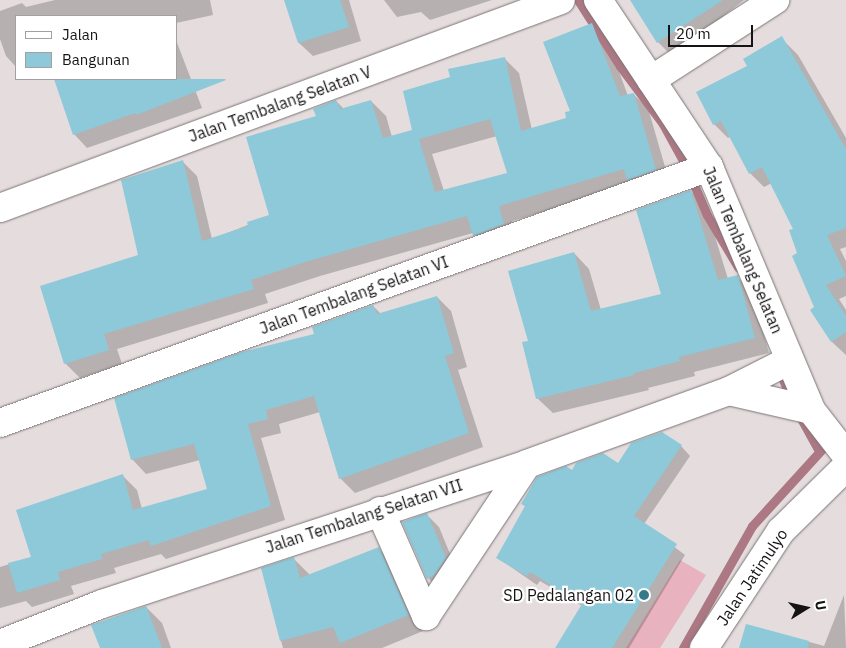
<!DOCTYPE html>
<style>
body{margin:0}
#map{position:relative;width:846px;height:648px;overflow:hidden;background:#e4dcdd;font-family:"IBM Plex Sans",sans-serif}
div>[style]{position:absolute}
.green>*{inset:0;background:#e8b3be}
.shadow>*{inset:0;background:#0003}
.stream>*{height:9px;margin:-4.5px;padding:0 4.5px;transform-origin:4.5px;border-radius:4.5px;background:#ab7883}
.building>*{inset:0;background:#8dc9d9}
.roads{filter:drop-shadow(0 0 1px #7c7475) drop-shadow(0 0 1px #7c7475)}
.minor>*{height:28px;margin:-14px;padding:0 14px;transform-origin:14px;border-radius:14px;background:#fff}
.tertiary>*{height:28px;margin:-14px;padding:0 14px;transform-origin:14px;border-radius:14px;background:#fff}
.dots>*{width:14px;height:14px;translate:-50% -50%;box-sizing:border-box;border:2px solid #fff;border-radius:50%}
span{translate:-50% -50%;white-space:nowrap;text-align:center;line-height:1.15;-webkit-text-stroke:4.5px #fff;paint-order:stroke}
.street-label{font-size:16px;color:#161313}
.poi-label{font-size:16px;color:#161313}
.right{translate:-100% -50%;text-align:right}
.legend{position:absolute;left:15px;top:15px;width:162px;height:65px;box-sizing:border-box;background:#fff;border:1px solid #a2a1a1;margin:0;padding:6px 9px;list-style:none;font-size:15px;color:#161313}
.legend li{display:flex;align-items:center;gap:10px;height:25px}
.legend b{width:25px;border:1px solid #a2a1a1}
.north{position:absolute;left:781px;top:583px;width:50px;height:50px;-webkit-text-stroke:4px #fff;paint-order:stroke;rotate:80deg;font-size:14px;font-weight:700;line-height:20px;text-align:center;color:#161313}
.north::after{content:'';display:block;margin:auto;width:18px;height:22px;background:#161313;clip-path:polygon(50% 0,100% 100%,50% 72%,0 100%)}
.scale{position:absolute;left:668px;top:25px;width:85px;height:22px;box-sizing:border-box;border:2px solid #161313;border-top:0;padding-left:6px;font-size:15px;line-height:18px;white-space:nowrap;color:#161313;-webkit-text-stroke:4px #fff;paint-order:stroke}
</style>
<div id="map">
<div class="green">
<div style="clip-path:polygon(680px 560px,706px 575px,660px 648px,626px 648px)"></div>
</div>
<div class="shadow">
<div style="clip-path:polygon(55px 0,210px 0,213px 15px,176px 23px,176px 16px,16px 16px,16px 67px,6px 56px,0 39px,0 11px,22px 3px,26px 7px)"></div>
<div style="clip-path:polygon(286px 0,349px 0,361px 41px,313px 56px,299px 43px)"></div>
<div style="clip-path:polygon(384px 0,492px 0,430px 20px,421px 12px,397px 17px)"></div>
<div style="clip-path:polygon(631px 0,744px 0,722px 17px,726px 23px,673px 57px,658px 42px)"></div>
<div style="clip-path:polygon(evenodd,592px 24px,607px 39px,628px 96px,633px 94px,648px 108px,670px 184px,633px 185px,512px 221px,518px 239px,488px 250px,473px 233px,320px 276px,265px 294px,268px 303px,117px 349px,122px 364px,80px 378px,65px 363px,140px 256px,122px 181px,182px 161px,197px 176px,212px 239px,271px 216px,318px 117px,336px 101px,344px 109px,371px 101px,386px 116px,392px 137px,414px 131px,451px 78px,504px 58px,519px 73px,532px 130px,568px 119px,592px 24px,497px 136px,508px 174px,444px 191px,432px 154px,497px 136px)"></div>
<div style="clip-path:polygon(176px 40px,202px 108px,87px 148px,74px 134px,55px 79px,176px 79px)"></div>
<div style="clip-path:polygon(784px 41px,798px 55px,846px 138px,846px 247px,840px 249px,846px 261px,846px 296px,839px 299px,846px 310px,846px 355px,832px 342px,799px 253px,795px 229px,772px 183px,764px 187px,750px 173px,731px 136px,728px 138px,714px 124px,747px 67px)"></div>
<div style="clip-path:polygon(691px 191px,706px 207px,728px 279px,737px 277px,752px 292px,769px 353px,694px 372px,695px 376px,648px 388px,649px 390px,553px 413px,537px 398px,530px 342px,574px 253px,589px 269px,601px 310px,662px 295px)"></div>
<div style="clip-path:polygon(437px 297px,451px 311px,467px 367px,458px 370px,483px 447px,355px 493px,340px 478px,320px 412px,279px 424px,281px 433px,261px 438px,285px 520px,166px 559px,161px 554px,114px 568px,116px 573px,71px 586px,74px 594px,32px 607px,26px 601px,0 608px,0 567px,32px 557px,123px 476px,137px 490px,142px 509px,209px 490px,200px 460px,146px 474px,132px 459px,316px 335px,373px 306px,381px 314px)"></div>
<div style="clip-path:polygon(681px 446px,690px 456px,644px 524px,685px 555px,629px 648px,557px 648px,582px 606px,540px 581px,537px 585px,498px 558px,526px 507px,523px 504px,572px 471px,618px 465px)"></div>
<div style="clip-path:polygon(427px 515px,439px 527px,457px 571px,440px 590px,428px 578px)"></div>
<div style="clip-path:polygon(378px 548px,394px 564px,423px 631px,382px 648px,283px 648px,262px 569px,294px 559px,310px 575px)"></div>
<div style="clip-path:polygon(844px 595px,846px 648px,741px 648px,747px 625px,824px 646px)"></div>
<div style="clip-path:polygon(146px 607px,162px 623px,171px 648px,101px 648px)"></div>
</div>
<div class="stream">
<div style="left:578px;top:0;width:78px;rotate:57.5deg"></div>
<div style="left:620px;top:66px;width:72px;rotate:53.4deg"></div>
<div style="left:663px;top:124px;width:48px;rotate:61.3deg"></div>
<div style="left:686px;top:166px;width:53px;rotate:66.8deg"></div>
<div style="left:707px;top:215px;width:61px;rotate:59.2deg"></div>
<div style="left:780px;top:372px;width:31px;rotate:68deg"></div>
<div style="left:798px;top:413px;width:43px;rotate:61.1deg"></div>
<div style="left:683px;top:648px;width:140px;rotate:-60.5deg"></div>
<div style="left:752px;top:526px;width:107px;rotate:-47.7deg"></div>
</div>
<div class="building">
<div style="clip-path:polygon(284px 0,340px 0,349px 27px,298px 43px)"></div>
<div style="clip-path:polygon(630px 0,723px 0,657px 43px)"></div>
<div style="clip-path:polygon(evenodd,592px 23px,620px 96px,634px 93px,656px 170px,627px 180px,624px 169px,499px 206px,504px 224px,473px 236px,467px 216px,305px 262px,251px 280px,254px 289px,104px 334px,109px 350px,64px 364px,40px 286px,138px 255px,121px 180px,183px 160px,202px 241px,248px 226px,247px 222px,269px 215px,246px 137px,316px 116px,313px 109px,336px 100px,340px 109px,371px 100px,383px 138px,412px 130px,403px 91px,450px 77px,448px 69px,505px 57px,521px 131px,566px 118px,565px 112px,570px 111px,543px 42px,592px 23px,490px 119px,507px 173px,435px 192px,419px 139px,490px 119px)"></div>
<div style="clip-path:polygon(782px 36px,846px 149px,846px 228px,827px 235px,846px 276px,826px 285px,846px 316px,846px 332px,831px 342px,810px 310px,814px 307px,792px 256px,797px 253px,789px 230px,793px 229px,762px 167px,749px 174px,721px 121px,713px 125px,696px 92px,747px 66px,743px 59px)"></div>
<div style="clip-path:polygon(54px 79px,225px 79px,226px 80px,136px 115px,135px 113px,73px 135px)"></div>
<div style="clip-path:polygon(691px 190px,718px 280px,738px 275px,755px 338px,679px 357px,680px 361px,634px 373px,634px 375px,536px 399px,522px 342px,528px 341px,508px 271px,574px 252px,591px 311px,661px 294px,636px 210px)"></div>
<div style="clip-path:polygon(437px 296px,454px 353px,445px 356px,469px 433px,339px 479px,314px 396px,266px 410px,268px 419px,248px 424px,271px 506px,151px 546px,149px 540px,101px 554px,102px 559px,58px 572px,60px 580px,17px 593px,8px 563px,31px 557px,16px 510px,123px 474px,133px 510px,207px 489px,194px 444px,131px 460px,114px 398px,242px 352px,314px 334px,312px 327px,373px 305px,377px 314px)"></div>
<div style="clip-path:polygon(662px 432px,682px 445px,634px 516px,677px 544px,612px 648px,555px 648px,582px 604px,530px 572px,527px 576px,496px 558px,525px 506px,521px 504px,537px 477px,566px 466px,572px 470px,576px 463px,603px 453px,618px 463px,631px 443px)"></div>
<div style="clip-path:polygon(427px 513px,446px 558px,434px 575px,427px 579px,402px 522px)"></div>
<div style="clip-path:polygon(379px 547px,409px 615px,340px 643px,333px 627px,280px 641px,261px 568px,294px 557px,300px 578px)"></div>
<div style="clip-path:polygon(146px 606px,162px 648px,100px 648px,91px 625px)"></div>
<div style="clip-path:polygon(746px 624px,809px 641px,808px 648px,739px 648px)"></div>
</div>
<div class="roads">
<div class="minor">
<div style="left:598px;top:0;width:201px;rotate:56.4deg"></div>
<div style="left:709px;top:167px;width:264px;rotate:67.2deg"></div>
<div style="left:811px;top:410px;width:57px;rotate:52.1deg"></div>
<div style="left:651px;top:80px;width:148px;rotate:-32.8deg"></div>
<div style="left:0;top:208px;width:598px;rotate:-20.34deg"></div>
<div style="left:729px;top:391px;width:84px;rotate:13deg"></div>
<div style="left:0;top:423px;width:754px;rotate:-19.85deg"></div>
<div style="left:380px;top:511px;width:115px;rotate:66.3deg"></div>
<div style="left:426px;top:616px;width:182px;rotate:-56.4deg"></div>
<div style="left:0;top:644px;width:110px;rotate:-21.4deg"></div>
<div style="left:102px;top:604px;width:447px;rotate:-18.2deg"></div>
<div style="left:527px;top:464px;width:215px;rotate:-19.9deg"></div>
<div style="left:729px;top:391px;width:68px;rotate:-26.9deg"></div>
</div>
<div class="tertiary">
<div style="left:704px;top:648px;width:140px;rotate:-56.7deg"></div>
<div style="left:781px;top:531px;width:91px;rotate:-44.6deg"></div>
</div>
</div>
<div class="dots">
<div style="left:644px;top:595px;background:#367989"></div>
</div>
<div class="street-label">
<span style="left:280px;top:104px;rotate:-20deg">Jalan Tembalang Selatan V</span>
<span style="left:743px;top:250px;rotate:67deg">Jalan Tembalang Selatan</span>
<span style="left:354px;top:295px;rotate:-20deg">Jalan Tembalang Selatan VI</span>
<span style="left:364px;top:516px;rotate:-18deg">Jalan Tembalang Selatan VII</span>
<span style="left:752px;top:577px;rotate:-56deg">Jalan Jatimulyo</span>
</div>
<div class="poi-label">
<span class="right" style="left:634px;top:595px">SD Pedalangan 02</span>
</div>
<ul class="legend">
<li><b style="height:6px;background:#fff"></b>Jalan</li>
<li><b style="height:14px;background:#8dc9d9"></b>Bangunan</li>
</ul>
<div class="north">U</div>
<div class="scale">20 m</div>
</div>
